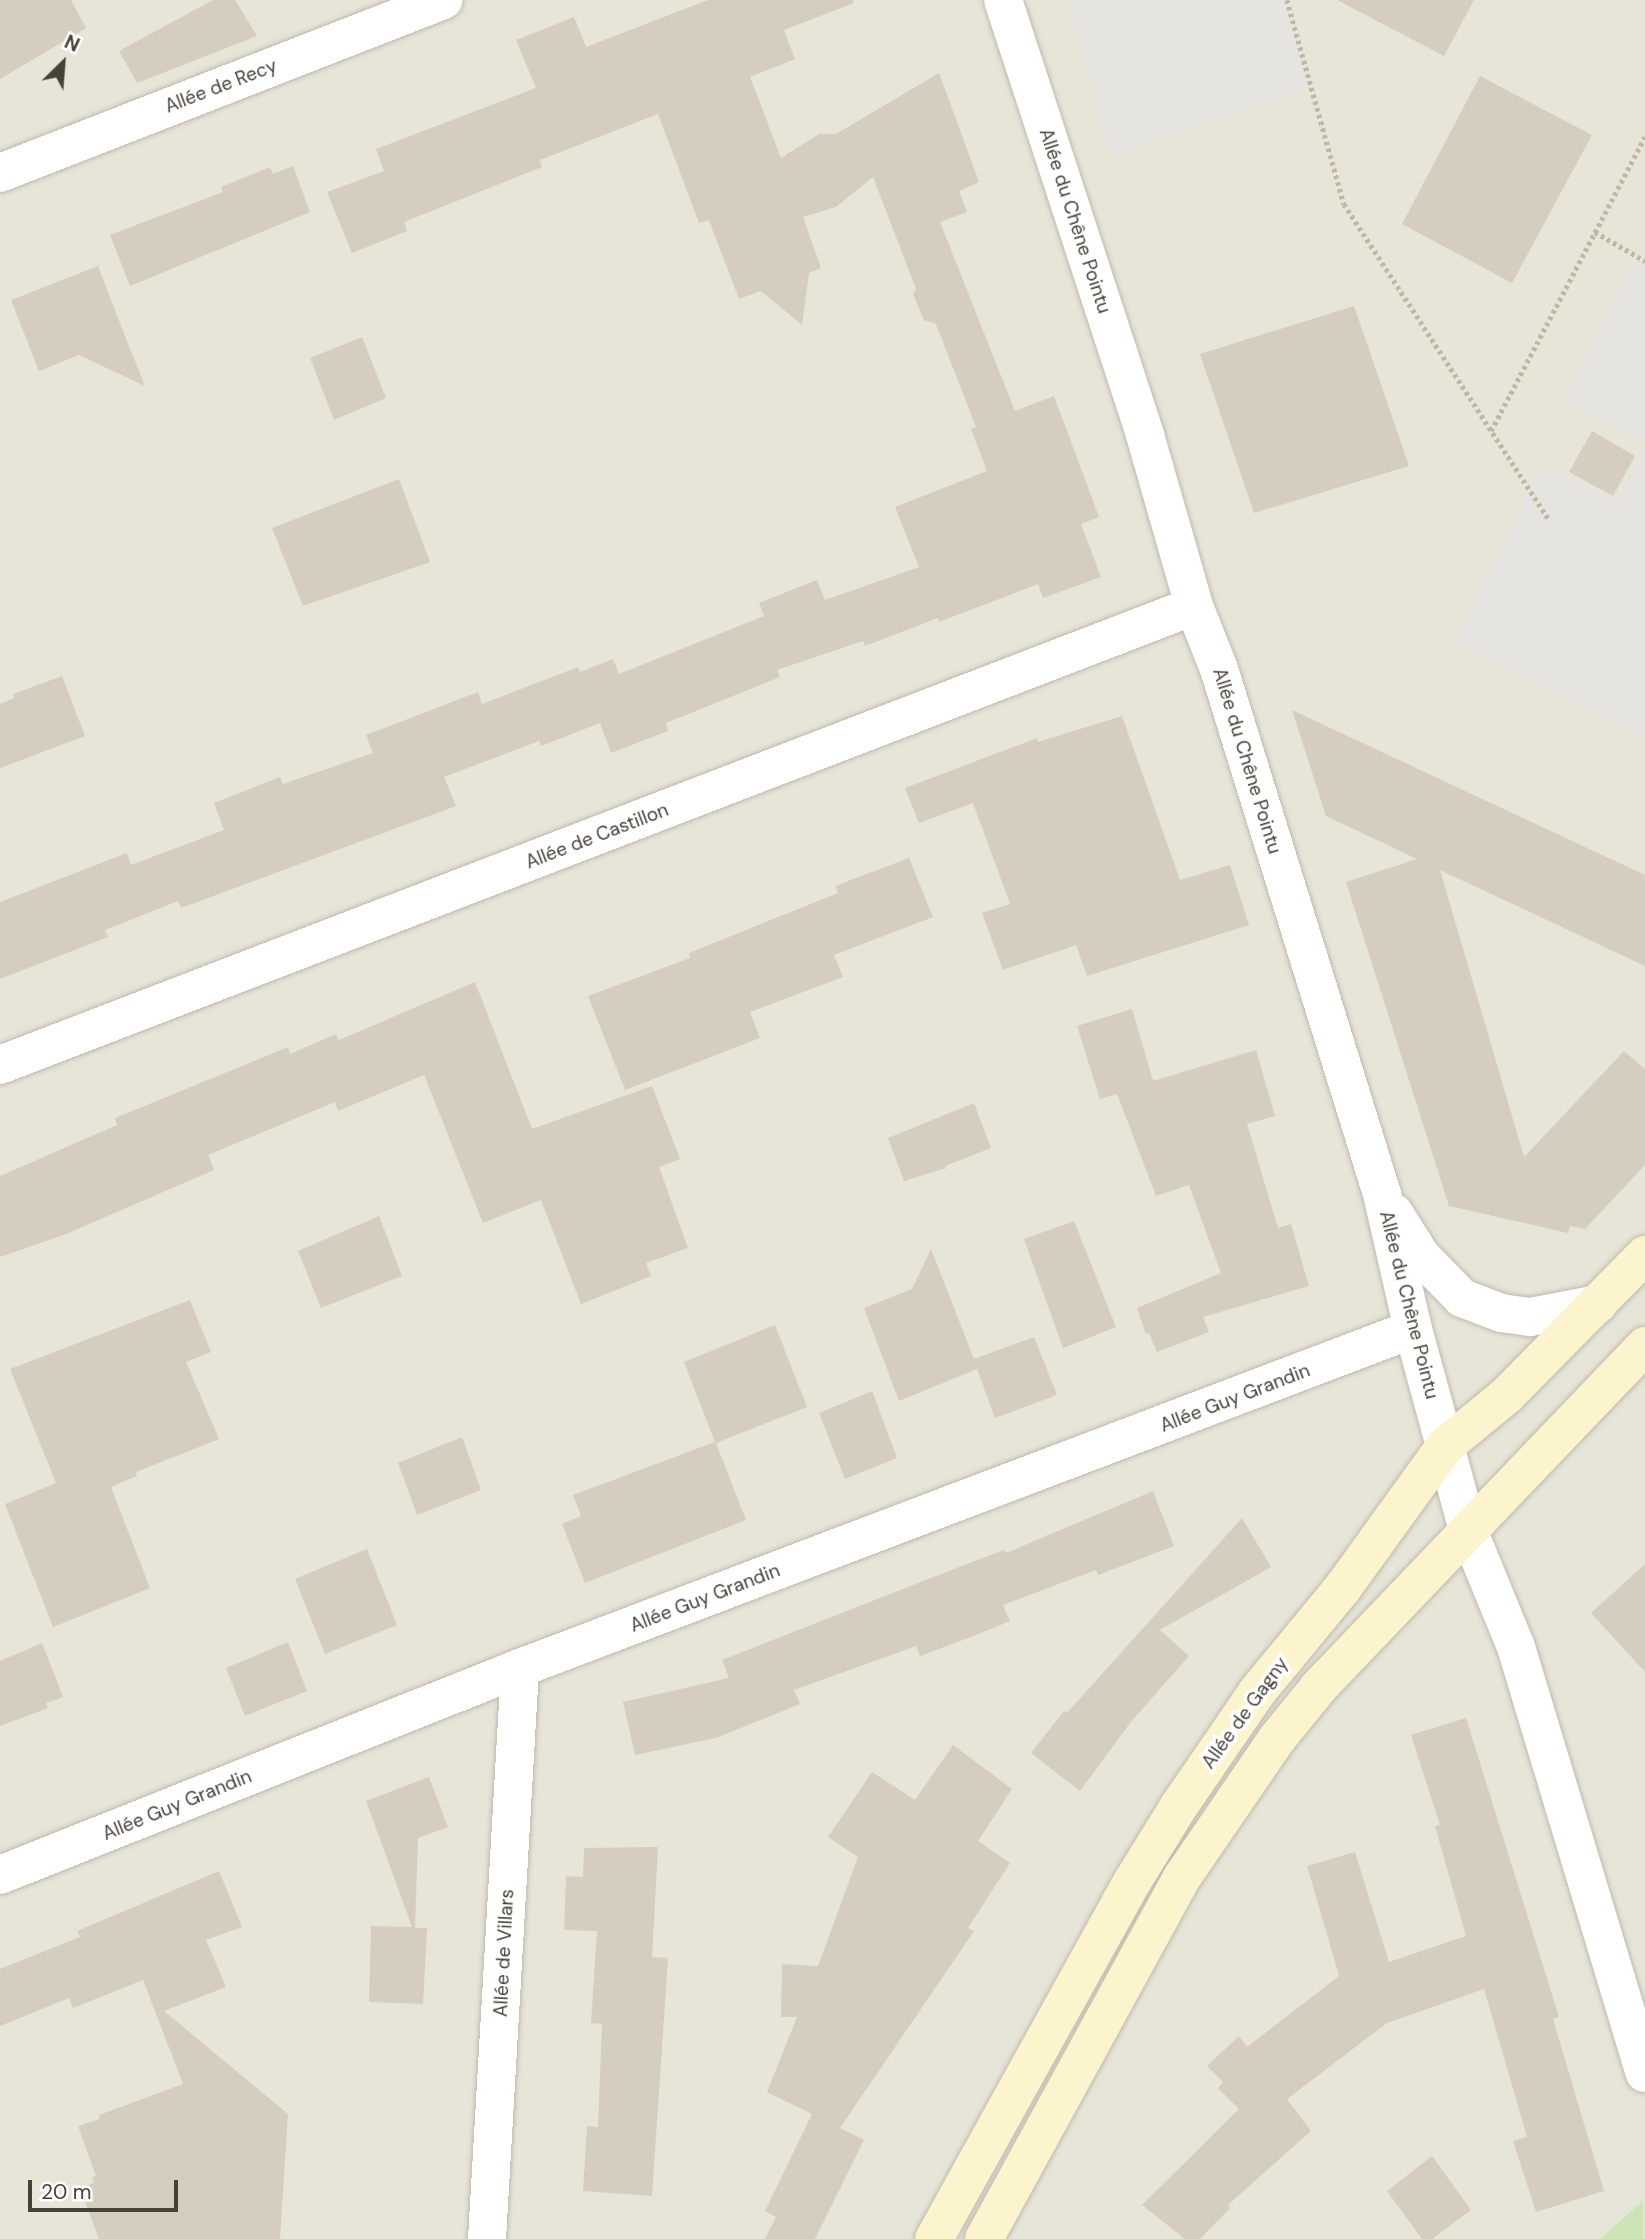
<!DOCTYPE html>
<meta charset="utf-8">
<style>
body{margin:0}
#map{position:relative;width:1645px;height:2239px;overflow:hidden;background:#f4f1e9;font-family:"DM Sans",sans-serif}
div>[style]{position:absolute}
.residential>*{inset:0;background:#e7e4d8}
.green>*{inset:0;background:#cbe5b5}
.parking>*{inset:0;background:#e5e4e1}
.building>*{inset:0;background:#d5cebf}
.path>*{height:4.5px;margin-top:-2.25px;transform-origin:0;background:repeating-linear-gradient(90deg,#bfb79f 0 3.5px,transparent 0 7px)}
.roads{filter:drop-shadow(0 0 2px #bfbaac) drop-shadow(0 0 2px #bfbaac)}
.minor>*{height:38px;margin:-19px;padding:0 19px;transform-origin:19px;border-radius:19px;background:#fff}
.secondary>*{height:38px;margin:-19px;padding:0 19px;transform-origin:19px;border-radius:19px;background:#fbf4cc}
span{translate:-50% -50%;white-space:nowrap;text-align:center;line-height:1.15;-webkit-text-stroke:7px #fff;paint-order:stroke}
.street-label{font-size:19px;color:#474238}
.north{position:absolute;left:28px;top:28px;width:70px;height:70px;-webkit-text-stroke:5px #fff;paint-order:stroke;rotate:25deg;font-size:19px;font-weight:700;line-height:28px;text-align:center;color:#474238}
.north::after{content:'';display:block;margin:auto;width:24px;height:32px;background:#474238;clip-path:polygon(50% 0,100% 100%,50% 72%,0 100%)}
.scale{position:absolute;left:28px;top:2180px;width:150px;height:32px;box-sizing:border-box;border:4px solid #474238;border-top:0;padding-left:9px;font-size:21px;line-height:24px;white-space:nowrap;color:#474238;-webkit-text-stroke:5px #fff;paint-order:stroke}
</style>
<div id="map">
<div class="residential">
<div style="clip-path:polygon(0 0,1645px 0,1645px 2239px,0 2239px)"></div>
</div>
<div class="green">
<div style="clip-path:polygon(1643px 2201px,1643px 2239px,1600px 2239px)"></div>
</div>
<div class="parking">
<div style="clip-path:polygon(1068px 0,1287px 0,1312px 87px,1110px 156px)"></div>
<div style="clip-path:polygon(1645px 241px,1645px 445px,1563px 404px)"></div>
<div style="clip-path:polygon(1645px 448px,1645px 738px,1454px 642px,1543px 465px,1618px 503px)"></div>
</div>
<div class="building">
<div style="clip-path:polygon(0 0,71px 0,86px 28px,0 79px)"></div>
<div style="clip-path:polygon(213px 0,235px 0,257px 36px,137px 83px,119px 51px)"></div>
<div style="clip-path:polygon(708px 0,853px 0,854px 3px,784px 30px,795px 59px,750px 77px,781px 158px,819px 134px,836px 134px,939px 73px,979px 182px,959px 191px,967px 212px,940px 222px,1015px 411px,1054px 396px,1099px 517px,1081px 524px,1101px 577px,1043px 598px,1038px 584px,939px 622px,938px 618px,865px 646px,863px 641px,777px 670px,780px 677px,666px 723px,668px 731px,611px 753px,600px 723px,541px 746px,539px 741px,444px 777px,456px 806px,181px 908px,178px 901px,105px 930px,108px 937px,0 979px,0 902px,127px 853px,131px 865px,224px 830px,214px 803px,280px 777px,283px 784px,373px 753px,366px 735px,478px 692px,482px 704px,578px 667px,580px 672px,613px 659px,619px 674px,764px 616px,759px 603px,817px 580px,825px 600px,919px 567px,895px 507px,987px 471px,971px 429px,976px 427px,936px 324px,924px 320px,913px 294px,916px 289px,873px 177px,836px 207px,803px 217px,821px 268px,809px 273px,802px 325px,761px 291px,739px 299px,709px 220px,699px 223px,658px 114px,540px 160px,542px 167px,404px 222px,407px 231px,352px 253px,327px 192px,384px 171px,376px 149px,536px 88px,516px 40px,574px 17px,586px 47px)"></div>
<div style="clip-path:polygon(1337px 0,1474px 0,1444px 56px)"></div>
<div style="clip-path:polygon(1480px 76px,1592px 135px,1512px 283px,1402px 224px)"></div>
<div style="clip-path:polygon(293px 166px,310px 212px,130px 286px,110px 235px,223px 192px,221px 187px,270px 167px,273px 174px)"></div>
<div style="clip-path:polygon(98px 266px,125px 336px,145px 386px,79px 355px,39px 371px,11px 300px)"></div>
<div style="clip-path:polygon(1354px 306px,1409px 466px,1254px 513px,1200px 354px)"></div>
<div style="clip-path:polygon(362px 337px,386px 398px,334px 420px,310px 358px)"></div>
<div style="clip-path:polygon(1592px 431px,1635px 456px,1613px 496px,1569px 472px)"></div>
<div style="clip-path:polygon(399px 479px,430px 562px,303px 606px,272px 528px)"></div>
<div style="clip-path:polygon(62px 676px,85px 736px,0 768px,0 704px,14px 698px,13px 694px)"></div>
<div style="clip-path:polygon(1292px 710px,1645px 875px,1645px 966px,1440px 870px,1524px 1157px,1624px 1051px,1645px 1069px,1645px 1165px,1585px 1229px,1570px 1226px,1568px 1233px,1449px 1206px,1346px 882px,1417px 859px,1326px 816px)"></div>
<div style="clip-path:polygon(1122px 716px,1180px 880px,1230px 865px,1249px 925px,1087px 976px,1076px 945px,1003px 970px,982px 913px,1010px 904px,973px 803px,919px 823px,905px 788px,1037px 738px,1038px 742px)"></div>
<div style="clip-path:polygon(909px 858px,933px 917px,834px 955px,843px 977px,750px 1012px,760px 1038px,625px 1090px,588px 996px,690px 958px,689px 953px,838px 893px,835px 886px)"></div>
<div style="clip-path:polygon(475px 982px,532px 1129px,652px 1086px,680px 1159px,659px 1167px,688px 1248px,646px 1263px,651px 1276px,581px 1304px,541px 1200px,483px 1223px,424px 1075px,338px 1111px,335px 1102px,208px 1155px,214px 1170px,66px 1234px,0 1257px,0 1176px,117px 1125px,115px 1118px,288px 1047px,290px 1054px,336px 1034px,339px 1040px)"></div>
<div style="clip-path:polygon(1132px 1009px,1153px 1081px,1256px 1050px,1275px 1116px,1247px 1124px,1278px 1228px,1291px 1224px,1309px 1286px,1203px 1317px,1209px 1332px,1157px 1352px,1149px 1333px,1146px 1334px,1137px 1308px,1221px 1273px,1189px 1185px,1156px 1196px,1117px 1094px,1100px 1099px,1077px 1026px)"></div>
<div style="clip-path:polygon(974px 1103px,991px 1148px,945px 1166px,946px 1168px,904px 1181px,888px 1138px)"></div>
<div style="clip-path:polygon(379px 1216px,402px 1276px,321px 1308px,298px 1251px)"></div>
<div style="clip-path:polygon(1074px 1221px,1116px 1327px,1063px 1348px,1024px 1239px)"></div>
<div style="clip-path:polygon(931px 1249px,974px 1359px,1034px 1337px,1057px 1395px,995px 1418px,977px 1369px,899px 1401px,864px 1308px,912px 1289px)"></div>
<div style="clip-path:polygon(190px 1300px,211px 1352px,186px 1362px,219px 1439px,136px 1472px,137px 1476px,111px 1487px,150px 1588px,53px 1627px,5px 1504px,56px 1483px,10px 1369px)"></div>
<div style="clip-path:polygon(775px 1325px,807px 1407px,716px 1443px,746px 1520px,585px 1583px,562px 1524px,581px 1516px,573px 1495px,715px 1442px,684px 1362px)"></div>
<div style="clip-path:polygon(872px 1391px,897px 1458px,845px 1479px,819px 1413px)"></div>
<div style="clip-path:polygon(462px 1437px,481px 1490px,417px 1515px,398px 1463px)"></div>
<div style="clip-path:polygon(1153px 1491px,1174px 1546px,1098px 1575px,1096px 1570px,1003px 1605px,1010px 1621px,979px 1634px,920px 1656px,916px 1646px,794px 1690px,800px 1704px,716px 1738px,635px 1755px,623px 1702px,729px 1678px,722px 1660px,959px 1567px,1004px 1550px,1006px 1553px)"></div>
<div style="clip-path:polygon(1242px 1518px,1271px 1567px,1160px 1630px,1189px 1656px,1130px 1723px,1080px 1791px,1031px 1753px,1064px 1711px,1067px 1713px)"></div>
<div style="clip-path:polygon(367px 1549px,397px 1625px,325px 1654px,295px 1579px)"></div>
<div style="clip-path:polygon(1645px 1564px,1645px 1672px,1591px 1613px)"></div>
<div style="clip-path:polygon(288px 1642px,307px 1691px,245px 1716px,226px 1668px)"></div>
<div style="clip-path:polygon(42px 1643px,63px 1697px,46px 1703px,48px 1708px,0 1726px,0 1661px)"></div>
<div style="clip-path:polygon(1466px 1718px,1559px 2017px,1553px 2019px,1604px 2191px,1536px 2212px,1513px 2141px,1527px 2137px,1484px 1989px,1387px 2023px,1287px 2099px,1311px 2131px,1228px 2205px,1230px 2208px,1200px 2239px,1185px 2239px,1142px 2205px,1239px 2109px,1218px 2088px,1223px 2082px,1207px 2066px,1239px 2036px,1247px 2047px,1339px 1976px,1307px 1866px,1355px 1852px,1389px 1962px,1466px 1936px,1435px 1826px,1440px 1825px,1411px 1735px)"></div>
<div style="clip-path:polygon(953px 1745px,1012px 1789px,978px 1841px,1010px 1863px,968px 1928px,974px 1931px,840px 2128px,820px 2118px,864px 2140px,815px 2239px,765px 2239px,776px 2217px,765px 2211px,812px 2114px,767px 2092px,797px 2017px,781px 2017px,782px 1964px,818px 1966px,858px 1857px,828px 1837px,872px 1772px,915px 1800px)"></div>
<div style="clip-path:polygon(429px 1777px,448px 1827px,418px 1838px,415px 1928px,427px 1928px,423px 2004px,369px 2002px,371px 1926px,412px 1927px,366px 1801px)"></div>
<div style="clip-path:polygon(658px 1847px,652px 1957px,668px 1958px,652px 2196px,583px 2191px,587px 2126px,598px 2127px,602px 2024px,591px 2023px,597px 1931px,564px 1930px,566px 1876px,583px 1877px,584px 1848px)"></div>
<div style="clip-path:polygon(219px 1871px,242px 1927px,206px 1940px,226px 1987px,164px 2011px,288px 2114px,280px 2239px,99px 2239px,80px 2188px,94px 2183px,92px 2177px,96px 2176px,78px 2126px,100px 2119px,99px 2115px,183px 2084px,143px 1980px,73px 2008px,69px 1998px,0 2026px,0 1969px,80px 1937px,77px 1931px)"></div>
<div style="clip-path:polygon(1432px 2156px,1471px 2210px,1432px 2239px,1422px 2239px,1387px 2191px)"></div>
</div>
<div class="path">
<div style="left:1287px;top:0;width:212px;rotate:74.4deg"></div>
<div style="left:1344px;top:204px;width:377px;rotate:57deg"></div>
<div style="left:1595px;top:232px;width:58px;rotate:30.1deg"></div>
<div style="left:1491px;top:431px;width:332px;rotate:-62.4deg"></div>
</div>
<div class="roads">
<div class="minor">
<div style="left:1003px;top:0;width:458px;rotate:71.9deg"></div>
<div style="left:1145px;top:435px;width:178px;rotate:74deg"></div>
<div style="left:1194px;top:606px;width:68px;rotate:68.4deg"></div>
<div style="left:1219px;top:669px;width:550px;rotate:72.75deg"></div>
<div style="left:1382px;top:1194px;width:139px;rotate:77.1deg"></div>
<div style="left:1413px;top:1329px;width:208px;rotate:74.7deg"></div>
<div style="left:1468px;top:1530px;width:126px;rotate:67.7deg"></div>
<div style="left:1516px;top:1647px;width:445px;rotate:73.2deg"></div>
<div style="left:0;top:173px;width:476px;rotate:-21.3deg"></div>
<div style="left:0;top:1065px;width:1279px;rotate:-21.03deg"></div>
<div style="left:1394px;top:1213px;width:51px;rotate:57.9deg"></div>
<div style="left:1421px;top:1256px;width:59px;rotate:45.7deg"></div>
<div style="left:1462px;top:1298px;width:42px;rotate:21deg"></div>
<div style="left:1501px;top:1313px;width:29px;rotate:8deg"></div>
<div style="left:1530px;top:1317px;width:69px;rotate:-10.8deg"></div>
<div style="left:0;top:1875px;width:560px;rotate:-21.71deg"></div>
<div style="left:520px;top:1668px;width:955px;rotate:-20.79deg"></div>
<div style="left:487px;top:2239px;width:572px;rotate:-86.69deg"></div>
</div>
<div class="secondary">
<div style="left:934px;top:2239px;width:408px;rotate:-61deg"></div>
<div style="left:1132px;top:1882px;width:89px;rotate:-58.3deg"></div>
<div style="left:1179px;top:1806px;width:138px;rotate:-55.6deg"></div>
<div style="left:1257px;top:1692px;width:134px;rotate:-50.5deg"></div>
<div style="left:1342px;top:1589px;width:176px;rotate:-54.2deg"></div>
<div style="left:1445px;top:1446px;width:80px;rotate:-39.4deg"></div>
<div style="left:1507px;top:1395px;width:197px;rotate:-45.4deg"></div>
<div style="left:984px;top:2239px;width:414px;rotate:-61.3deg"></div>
<div style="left:1183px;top:1876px;width:165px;rotate:-55.6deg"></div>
<div style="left:1276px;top:1740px;width:68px;rotate:-50.9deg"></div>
<div style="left:1319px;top:1687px;width:472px;rotate:-46.3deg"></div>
</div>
</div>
<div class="street-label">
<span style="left:221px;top:86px;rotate:-21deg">Allée de Recy</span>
<span style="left:1075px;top:221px;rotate:72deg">Allée du Chêne Pointu</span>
<span style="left:1247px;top:761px;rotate:73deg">Allée du Chêne Pointu</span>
<span style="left:597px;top:836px;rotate:-21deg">Allée de Castillon</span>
<span style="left:1409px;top:1305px;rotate:76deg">Allée du Chêne Pointu</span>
<span style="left:1235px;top:1398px;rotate:-21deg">Allée Guy Grandin</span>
<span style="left:705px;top:1598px;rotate:-21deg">Allée Guy Grandin</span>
<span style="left:1245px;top:1713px;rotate:-54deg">Allée de Gagny</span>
<span style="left:177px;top:1805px;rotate:-22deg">Allée Guy Grandin</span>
<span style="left:504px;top:1953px;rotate:-87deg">Allée de Villars</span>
</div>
<div class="north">N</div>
<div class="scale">20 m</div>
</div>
